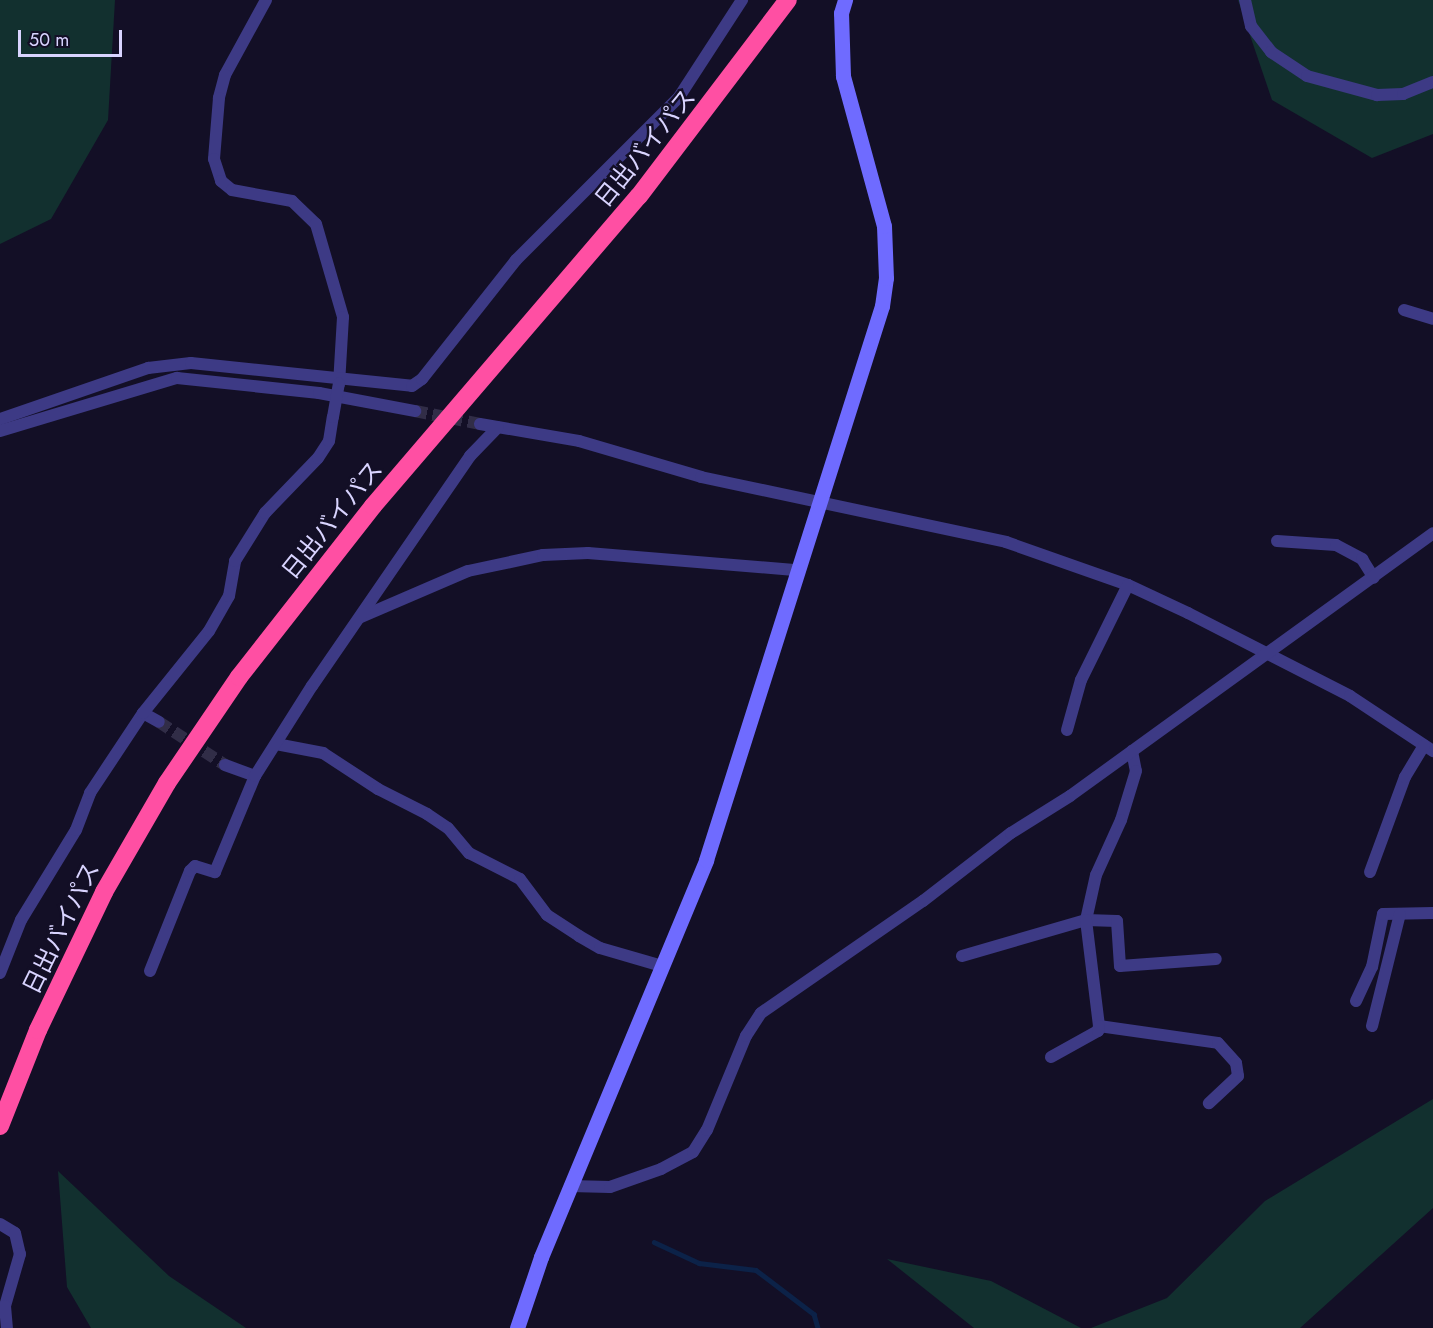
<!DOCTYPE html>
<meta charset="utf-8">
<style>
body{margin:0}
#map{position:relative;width:1433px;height:1328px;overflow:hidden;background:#130f26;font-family:Jost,"Noto Sans JP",sans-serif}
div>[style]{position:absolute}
.green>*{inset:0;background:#12302f}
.stream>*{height:4.5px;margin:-2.25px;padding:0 2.25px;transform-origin:2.25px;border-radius:2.25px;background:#0c2248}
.street-tunnel>*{height:12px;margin-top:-6px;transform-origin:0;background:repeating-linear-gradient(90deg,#312d47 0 12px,transparent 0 18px)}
.street>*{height:12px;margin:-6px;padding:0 6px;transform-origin:6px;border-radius:6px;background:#3d3a85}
.secondary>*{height:15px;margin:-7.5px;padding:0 7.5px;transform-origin:7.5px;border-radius:7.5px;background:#6f6bff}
.highway>*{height:18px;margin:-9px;padding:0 9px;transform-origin:9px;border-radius:9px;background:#ff4fa3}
.street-bridge>*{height:12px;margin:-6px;padding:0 6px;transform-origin:6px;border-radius:6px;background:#3d3a85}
span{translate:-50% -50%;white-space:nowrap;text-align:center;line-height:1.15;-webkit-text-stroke:5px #130f26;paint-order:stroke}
.street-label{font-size:24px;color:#d9d4ff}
.scale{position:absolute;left:18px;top:30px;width:104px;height:27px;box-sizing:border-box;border:3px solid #d9d4ff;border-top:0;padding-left:8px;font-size:18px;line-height:21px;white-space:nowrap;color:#d9d4ff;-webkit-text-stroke:4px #130f26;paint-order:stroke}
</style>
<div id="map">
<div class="green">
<div style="clip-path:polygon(0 0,115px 0,108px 120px,51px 219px,0 244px)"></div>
<div style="clip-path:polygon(1238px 0,1433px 0,1433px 134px,1372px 158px,1272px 100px)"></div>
<div style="clip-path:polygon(1433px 1099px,1433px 1208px,1300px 1328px,1091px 1328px,1167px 1298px,1265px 1201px)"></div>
<div style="clip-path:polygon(58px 1171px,169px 1276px,246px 1328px,91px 1328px,67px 1287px)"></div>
<div style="clip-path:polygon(887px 1259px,991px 1281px,1081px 1328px,974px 1328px)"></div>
</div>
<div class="stream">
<div style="left:654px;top:1242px;width:50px;rotate:25deg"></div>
<div style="left:699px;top:1263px;width:57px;rotate:7deg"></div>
<div style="left:756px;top:1270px;width:73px;rotate:37.2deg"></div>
<div style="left:814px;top:1314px;width:15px;rotate:74deg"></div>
</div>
<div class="street-tunnel">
<div style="left:415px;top:411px;width:66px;rotate:11.3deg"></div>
<div style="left:159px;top:722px;width:79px;rotate:33.1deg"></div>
</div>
<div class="street">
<div style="left:266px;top:0;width:85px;rotate:118.7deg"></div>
<div style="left:225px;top:75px;width:24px;rotate:105deg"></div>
<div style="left:219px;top:98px;width:61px;rotate:94.7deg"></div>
<div style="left:214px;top:159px;width:23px;rotate:72deg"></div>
<div style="left:221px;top:181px;width:14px;rotate:39deg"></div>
<div style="left:232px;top:190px;width:61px;rotate:10.4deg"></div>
<div style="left:292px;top:201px;width:33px;rotate:44deg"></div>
<div style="left:316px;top:224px;width:97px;rotate:73.8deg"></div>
<div style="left:343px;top:317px;width:67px;rotate:93.4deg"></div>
<div style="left:1245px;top:0;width:27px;rotate:77deg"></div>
<div style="left:1251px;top:26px;width:33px;rotate:52deg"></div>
<div style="left:1271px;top:52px;width:43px;rotate:33.7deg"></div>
<div style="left:1307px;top:76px;width:73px;rotate:15.2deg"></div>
<div style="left:1377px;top:95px;width:26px;rotate:-2deg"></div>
<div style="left:1403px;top:94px;width:32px;rotate:-22deg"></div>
<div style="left:1404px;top:310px;width:30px;rotate:17deg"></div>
<div style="left:0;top:419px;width:157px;rotate:-19deg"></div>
<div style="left:148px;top:368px;width:43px;rotate:-6.6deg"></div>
<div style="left:191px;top:363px;width:222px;rotate:5.9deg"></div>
<div style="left:412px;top:386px;width:12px;rotate:-35deg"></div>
<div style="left:422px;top:379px;width:152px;rotate:-51.7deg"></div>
<div style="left:516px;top:260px;width:231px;rotate:-45deg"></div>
<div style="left:679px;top:97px;width:116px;rotate:-57deg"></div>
<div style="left:480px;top:424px;width:100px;rotate:9.7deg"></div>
<div style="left:579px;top:441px;width:127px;rotate:16.4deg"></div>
<div style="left:701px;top:477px;width:312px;rotate:12deg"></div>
<div style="left:1006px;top:542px;width:129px;rotate:19.4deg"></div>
<div style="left:1128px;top:585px;width:66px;rotate:25deg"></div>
<div style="left:1188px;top:613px;width:182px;rotate:27.1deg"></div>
<div style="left:1350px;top:696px;width:100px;rotate:33.5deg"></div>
<div style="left:0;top:431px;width:185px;rotate:-16.7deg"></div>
<div style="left:177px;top:378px;width:143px;rotate:6deg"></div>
<div style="left:319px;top:393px;width:98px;rotate:10.6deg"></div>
<div style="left:1277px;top:541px;width:59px;rotate:3.9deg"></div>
<div style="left:1336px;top:545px;width:30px;rotate:28deg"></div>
<div style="left:1362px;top:559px;width:22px;rotate:58deg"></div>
<div style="left:361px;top:617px;width:116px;rotate:-23.3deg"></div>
<div style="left:468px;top:571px;width:77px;rotate:-12deg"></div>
<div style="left:543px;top:555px;width:45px;rotate:-2.5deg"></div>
<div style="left:588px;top:553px;width:210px;rotate:4.7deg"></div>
<div style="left:143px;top:713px;width:18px;rotate:29deg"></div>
<div style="left:1067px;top:730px;width:52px;rotate:-74.4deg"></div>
<div style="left:1081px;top:680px;width:106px;rotate:-63.7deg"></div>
<div style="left:276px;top:744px;width:48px;rotate:10.8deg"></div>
<div style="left:323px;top:753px;width:66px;rotate:33.2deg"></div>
<div style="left:378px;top:789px;width:55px;rotate:27deg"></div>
<div style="left:427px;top:814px;width:25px;rotate:34deg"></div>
<div style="left:448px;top:828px;width:33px;rotate:50deg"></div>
<div style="left:469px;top:853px;width:57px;rotate:27deg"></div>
<div style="left:520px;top:879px;width:45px;rotate:53.1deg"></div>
<div style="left:547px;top:915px;width:38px;rotate:33deg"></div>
<div style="left:579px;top:936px;width:24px;rotate:30deg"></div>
<div style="left:600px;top:948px;width:65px;rotate:16.2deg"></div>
<div style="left:1132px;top:751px;width:20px;rotate:79deg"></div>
<div style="left:1136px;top:771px;width:51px;rotate:107deg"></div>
<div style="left:1121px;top:820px;width:60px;rotate:114.4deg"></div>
<div style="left:1096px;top:875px;width:46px;rotate:102.5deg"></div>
<div style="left:1086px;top:920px;width:31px;rotate:2deg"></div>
<div style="left:1117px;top:921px;width:45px;rotate:86.2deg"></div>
<div style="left:1120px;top:966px;width:96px;rotate:-4.2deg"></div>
<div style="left:225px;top:765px;width:32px;rotate:20deg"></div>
<div style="left:1370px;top:872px;width:101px;rotate:-69.8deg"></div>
<div style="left:1405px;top:777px;width:37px;rotate:-59deg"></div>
<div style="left:962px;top:956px;width:129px;rotate:-16.2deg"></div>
<div style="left:1086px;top:920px;width:107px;rotate:83deg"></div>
<div style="left:1099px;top:1026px;width:120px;rotate:8.1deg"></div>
<div style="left:1218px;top:1043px;width:27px;rotate:48deg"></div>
<div style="left:1236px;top:1063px;width:13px;rotate:81deg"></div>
<div style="left:1238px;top:1076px;width:40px;rotate:137deg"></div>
<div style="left:150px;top:971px;width:108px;rotate:-68.2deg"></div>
<div style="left:190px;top:871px;width:7px;rotate:-45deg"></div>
<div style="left:195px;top:866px;width:21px;rotate:17deg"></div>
<div style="left:215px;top:872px;width:104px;rotate:-67.4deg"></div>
<div style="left:255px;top:776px;width:107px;rotate:-57.7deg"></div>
<div style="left:312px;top:686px;width:279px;rotate:-55.5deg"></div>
<div style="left:470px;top:456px;width:40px;rotate:-46deg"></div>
<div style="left:0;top:973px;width:57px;rotate:-68.4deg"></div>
<div style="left:21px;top:920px;width:105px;rotate:-58.6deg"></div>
<div style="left:76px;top:830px;width:40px;rotate:-69deg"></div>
<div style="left:90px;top:793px;width:96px;rotate:-56.5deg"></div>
<div style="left:143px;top:713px;width:105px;rotate:-51.2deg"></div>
<div style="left:209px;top:631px;width:40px;rotate:-60.3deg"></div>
<div style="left:229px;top:596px;width:36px;rotate:-80deg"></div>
<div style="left:235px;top:561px;width:57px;rotate:-58deg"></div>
<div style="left:265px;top:513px;width:76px;rotate:-46.1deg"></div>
<div style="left:318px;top:458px;width:20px;rotate:-57deg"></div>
<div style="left:329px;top:441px;width:24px;rotate:-81deg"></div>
<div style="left:1356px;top:1001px;width:38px;rotate:-65deg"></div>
<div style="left:1372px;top:967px;width:54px;rotate:-78.3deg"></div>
<div style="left:1383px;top:914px;width:50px;rotate:-1.1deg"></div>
<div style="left:1372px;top:1026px;width:115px;rotate:-76deg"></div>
<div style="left:1051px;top:1057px;width:54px;rotate:-29deg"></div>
<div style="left:1098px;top:1031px;width:5px;rotate:-79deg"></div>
<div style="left:570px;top:1186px;width:40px;rotate:1.4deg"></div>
<div style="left:610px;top:1187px;width:54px;rotate:-19.4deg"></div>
<div style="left:661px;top:1169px;width:36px;rotate:-28deg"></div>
<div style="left:693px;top:1152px;width:26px;rotate:-58deg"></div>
<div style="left:707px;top:1130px;width:102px;rotate:-67.5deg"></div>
<div style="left:746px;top:1036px;width:27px;rotate:-57deg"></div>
<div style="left:761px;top:1013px;width:197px;rotate:-34.7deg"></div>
<div style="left:923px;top:901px;width:111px;rotate:-37.7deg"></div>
<div style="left:1011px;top:833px;width:70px;rotate:-32.1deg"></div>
<div style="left:1070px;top:796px;width:448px;rotate:-35.9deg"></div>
<div style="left:0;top:1224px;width:17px;rotate:31deg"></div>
<div style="left:15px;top:1233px;width:22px;rotate:77deg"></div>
<div style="left:20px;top:1254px;width:54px;rotate:106.1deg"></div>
<div style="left:5px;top:1306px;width:22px;rotate:85deg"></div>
</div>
<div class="secondary">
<div style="left:517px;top:1328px;width:75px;rotate:-71.3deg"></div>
<div style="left:541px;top:1257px;width:430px;rotate:-67.4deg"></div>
<div style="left:706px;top:860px;width:581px;rotate:-72.38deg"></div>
<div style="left:882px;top:306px;width:28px;rotate:-82deg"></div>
<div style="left:886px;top:278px;width:52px;rotate:-92.2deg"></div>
<div style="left:884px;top:226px;width:156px;rotate:-105.3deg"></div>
<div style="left:843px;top:76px;width:63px;rotate:-91.8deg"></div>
<div style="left:841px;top:13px;width:14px;rotate:-73deg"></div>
</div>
<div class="highway">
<div style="left:0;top:1126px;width:103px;rotate:-68.4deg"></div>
<div style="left:38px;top:1030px;width:153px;rotate:-64.4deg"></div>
<div style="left:104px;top:892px;width:126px;rotate:-60deg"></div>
<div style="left:167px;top:783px;width:128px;rotate:-55.8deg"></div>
<div style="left:239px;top:677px;width:217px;rotate:-51.9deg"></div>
<div style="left:373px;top:506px;width:408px;rotate:-49.4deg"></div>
<div style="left:639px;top:196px;width:246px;rotate:-52.8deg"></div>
</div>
<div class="street-bridge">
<div style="left:333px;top:417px;width:34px;rotate:-80deg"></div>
</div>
<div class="street-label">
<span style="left:645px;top:148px;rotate:-51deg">日出バイパス</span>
<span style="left:332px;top:520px;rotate:-51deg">日出バイパス</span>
<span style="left:61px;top:928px;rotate:-64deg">日出バイパス</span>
</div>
<div class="scale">50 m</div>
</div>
